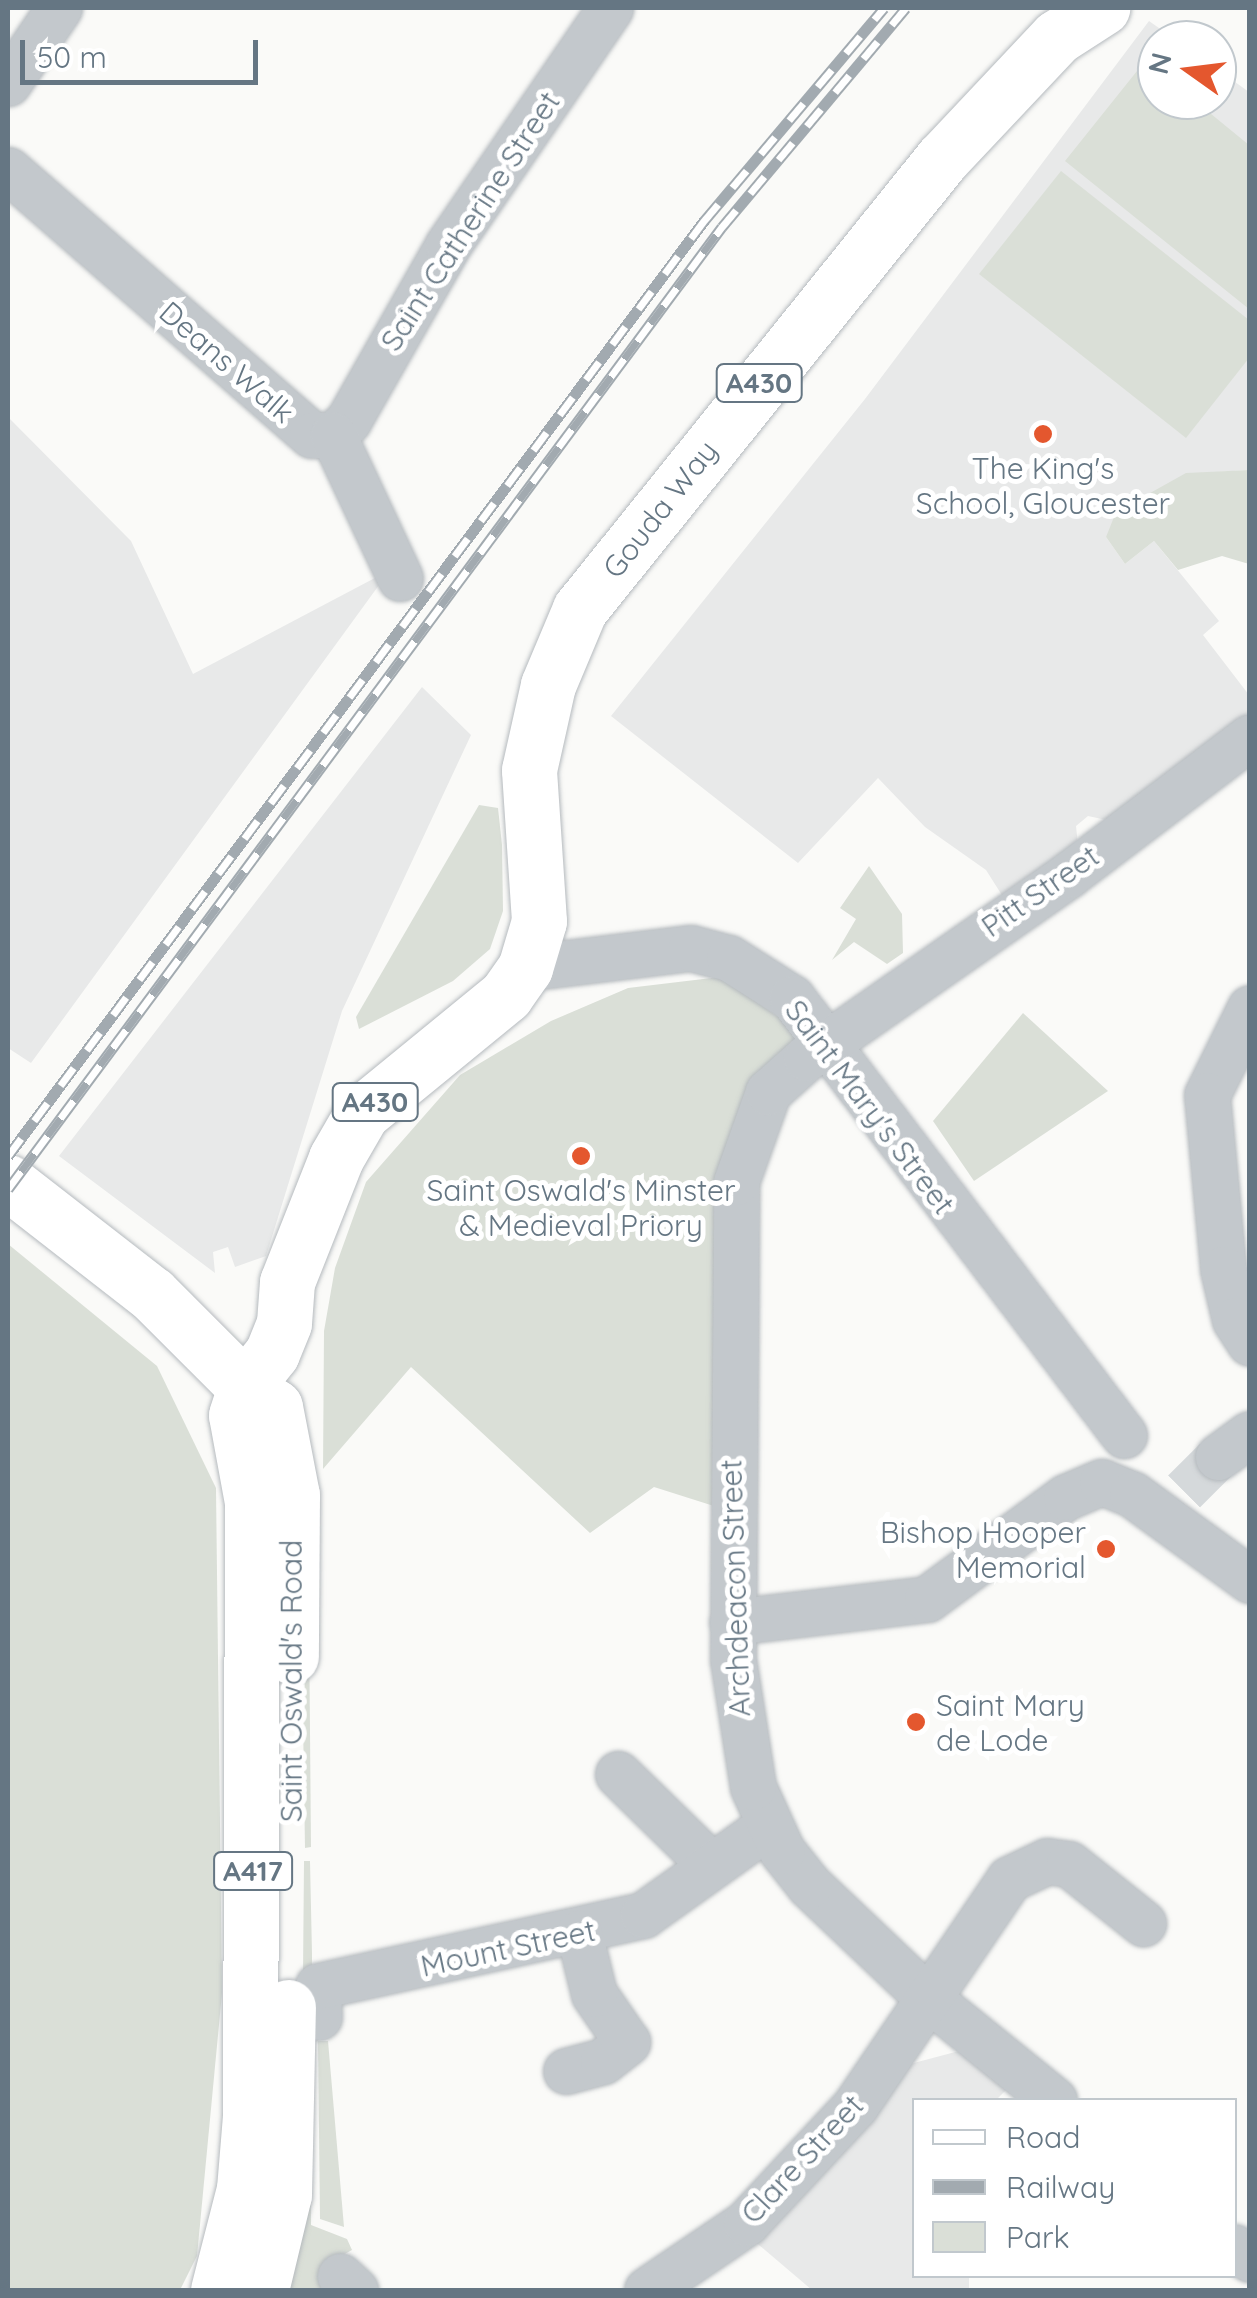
<!DOCTYPE html>
<style>
body{margin:0}
#map{position:relative;width:1257px;height:2298px;overflow:hidden;background:#fafaf8;font-family:Quicksand,sans-serif}
div>[style]{position:absolute}
.built>*{inset:0;background:#e8e9e9}
.green>*{inset:0;background:#dadfd7}
.minor-tunnel>*{height:45px;margin-top:-22.5px;transform-origin:0;background:repeating-linear-gradient(90deg,#d5d9db 0 45px,transparent 0 67px)}
.roads{filter:drop-shadow(0 0 2px #b5babe) drop-shadow(0 0 2px #b5babe)}
.minor>*{height:45px;margin:-22.5px;padding:0 22.5px;transform-origin:22.5px;border-radius:22.5px;background:#c3c8cc}
.major>*{height:55px;margin:-27.5px;padding:0 27.5px;transform-origin:27.5px;border-radius:27.5px;background:#fff}
.rail>*{height:11px;margin-top:-5.5px;transform-origin:0;background:repeating-linear-gradient(90deg,#fff 0 22px,#a2aab0 0 44px);box-sizing:border-box;border-block:2px solid #a2aab0}
.dots>*{width:28px;height:28px;translate:-50% -50%;box-sizing:border-box;border:5px solid #fff;border-radius:50%}
span{translate:-50% -50%;white-space:nowrap;text-align:center;line-height:1.15;-webkit-text-stroke:10px #fff;paint-order:stroke}
.shield-label span{padding:2px 8px;background:#fff;border:2px solid;border-radius:8px;-webkit-text-stroke-width:0}
.shield-label{font-size:28px;color:#657683;font-weight:700}
.street-label{font-size:30px;color:#657683}
.poi-label{font-size:30px;color:#657683}
.right{translate:-100% -50%;text-align:right}
.left{translate:0 -50%;text-align:left}
.frame{position:absolute;inset:0;border:10px solid #657683;pointer-events:none}
.legend{position:absolute;left:912px;top:2098px;width:325px;height:180px;box-sizing:border-box;background:#fff;border:2px solid #c1c8cd;margin:0;padding:12px 18px;list-style:none;font-size:30px;color:#657683}
.legend li{display:flex;align-items:center;gap:20px;height:50px}
.legend b{width:50px;border:2px solid #c1c8cd}
.north{position:absolute;left:1137px;top:20px;width:100px;height:100px;box-sizing:border-box;background:#fff;border:2px solid #c1c8cd;border-radius:50%;rotate:284deg;font-size:28px;font-weight:700;line-height:40px;text-align:center;color:#657683}
.north::after{content:'';display:block;margin:auto;width:35px;height:45px;background:#e4572e;clip-path:polygon(50% 0,100% 100%,50% 72%,0 100%)}
.scale{position:absolute;left:20px;top:40px;width:238px;height:45px;box-sizing:border-box;border:5px solid #657683;border-top:0;padding-left:12px;font-size:30px;line-height:35px;white-space:nowrap;color:#657683;-webkit-text-stroke:8px #fff;paint-order:stroke}
</style>
<div id="map">
<div class="built">
<div style="clip-path:polygon(1149px 21px,1176px 40px,1157px 40px,1157px 100px,1217px 100px,1217px 69px,1249px 92px,1249px 470px,1186px 474px,1106px 537px,1125px 564px,1154px 541px,1219px 621px,1203px 635px,1249px 695px,1249px 717px,1111px 821px,1088px 816px,1076px 826px,1078px 845px,1005px 900px,986px 870px,925px 827px,878px 778px,798px 863px,611px 716px,865px 399px)"></div>
<div style="clip-path:polygon(8px 417px,131px 541px,193px 674px,390px 570px,31px 1063px,8px 1048px)"></div>
<div style="clip-path:polygon(422px 687px,471px 735px,342px 1011px,266px 1256px,235px 1267px,228px 1247px,213px 1252px,215px 1273px,59px 1156px)"></div>
<div style="clip-path:polygon(959px 2051px,1006px 2090px,996px 2100px,914px 2100px,914px 2276px,969px 2276px,969px 2290px,812px 2290px,746px 2234px,895px 2068px)"></div>
</div>
<div class="green">
<div style="clip-path:polygon(1145px 61px,1157px 71px,1157px 100px,1194px 100px,1249px 145px,1249px 309px,1065px 161px)"></div>
<div style="clip-path:polygon(1061px 171px,1249px 320px,1249px 358px,1186px 438px,979px 274px)"></div>
<div style="clip-path:polygon(1249px 470px,1249px 564px,1222px 556px,1178px 570px,1154px 541px,1125px 564px,1106px 537px,1116px 512px,1186px 473px)"></div>
<div style="clip-path:polygon(479px 805px,498px 808px,502px 845px,503px 911px,490px 949px,453px 981px,359px 1029px,356px 1017px)"></div>
<div style="clip-path:polygon(869px 866px,902px 914px,903px 953px,887px 964px,854px 942px,832px 960px,856px 919px,840px 908px)"></div>
<div style="clip-path:polygon(720px 977px,793px 1027px,806px 1058px,768px 1092px,717px 1507px,654px 1487px,590px 1533px,411px 1367px,323px 1469px,324px 1331px,335px 1268px,366px 1182px,460px 1075px,551px 1021px,628px 988px)"></div>
<div style="clip-path:polygon(1023px 1013px,1108px 1091px,974px 1181px,933px 1121px)"></div>
<div style="clip-path:polygon(8px 1244px,157px 1366px,216px 1488px,222px 1993px,197px 2256px,180px 2290px,8px 2290px)"></div>
<div style="clip-path:polygon(308px 1501px,311px 1847px,305px 1848px,302px 1654px)"></div>
<div style="clip-path:polygon(304px 1861px,310px 1861px,312px 1954px,311px 2225px,347px 2239px,352px 2250px,332px 2261px,325px 2290px,276px 2290px,303px 1974px)"></div>
<div style="clip-path:polygon(318px 2041px,328px 2041px,344px 2227px,320px 2219px)"></div>
</div>
<div class="minor-tunnel">
<div style="left:1184px;top:1491px;width:48px;rotate:-45deg"></div>
</div>
<div class="roads">
<div class="minor">
<div style="left:8px;top:83px;width:91px;rotate:-55.8deg"></div>
<div style="left:8px;top:170px;width:403px;rotate:41.1deg"></div>
<div style="left:312px;top:435px;width:21px"></div>
<div style="left:333px;top:435px;width:21px;rotate:-43deg"></div>
<div style="left:348px;top:421px;width:202px;rotate:-60.4deg"></div>
<div style="left:448px;top:245px;width:287px;rotate:-55.6deg"></div>
<div style="left:333px;top:435px;width:158px;rotate:64.9deg"></div>
<div style="left:525px;top:968px;width:167px;rotate:-6.9deg"></div>
<div style="left:691px;top:948px;width:39px;rotate:15deg"></div>
<div style="left:729px;top:958px;width:75px;rotate:32.4deg"></div>
<div style="left:792px;top:998px;width:549px;rotate:52.78deg"></div>
<div style="left:1250px;top:1008px;width:97px;rotate:116.3deg"></div>
<div style="left:1207px;top:1095px;width:175px;rotate:84.7deg"></div>
<div style="left:1223px;top:1269px;width:52px;rotate:76.8deg"></div>
<div style="left:1235px;top:1320px;width:27px;rotate:57deg"></div>
<div style="left:1218px;top:1457px;width:39px;rotate:-36deg"></div>
<div style="left:732px;top:1622px;width:196px;rotate:-6.7deg"></div>
<div style="left:927px;top:1599px;width:172px;rotate:-36.3deg"></div>
<div style="left:1066px;top:1497px;width:39px;rotate:-23deg"></div>
<div style="left:1102px;top:1482px;width:32px;rotate:22deg"></div>
<div style="left:1132px;top:1494px;width:146px;rotate:36.1deg"></div>
<div style="left:618px;top:1774px;width:130px;rotate:44.4deg"></div>
<div style="left:319px;top:2017px;width:31px;rotate:-92deg"></div>
<div style="left:318px;top:1986px;width:333px;rotate:-12.3deg"></div>
<div style="left:643px;top:1915px;width:153px;rotate:-35.5deg"></div>
<div style="left:566px;top:2071px;width:38px;rotate:-15deg"></div>
<div style="left:603px;top:2061px;width:31px;rotate:-38deg"></div>
<div style="left:627px;top:2042px;width:58px;rotate:-124.5deg"></div>
<div style="left:594px;top:1994px;width:63px;rotate:-103.8deg"></div>
<div style="left:1054px;top:2100px;width:162px;rotate:-141deg"></div>
<div style="left:928px;top:1998px;width:164px;rotate:-136.5deg"></div>
<div style="left:809px;top:1885px;width:43px;rotate:-128.5deg"></div>
<div style="left:782px;top:1851px;width:70px;rotate:-114.4deg"></div>
<div style="left:753px;top:1787px;width:129px;rotate:-98.9deg"></div>
<div style="left:733px;top:1660px;width:478px;rotate:-89.6deg"></div>
<div style="left:736px;top:1182px;width:96px;rotate:-70.4deg"></div>
<div style="left:768px;top:1092px;width:51px;rotate:-41.8deg"></div>
<div style="left:806px;top:1058px;width:320px;rotate:-34.9deg"></div>
<div style="left:1068px;top:875px;width:228px;rotate:-37.2deg"></div>
<div style="left:1234px;top:2247px;width:20px;rotate:37deg"></div>
<div style="left:340px;top:2276px;width:21px;rotate:43deg"></div>
<div style="left:647px;top:2290px;width:120px;rotate:-34.1deg"></div>
<div style="left:746px;top:2223px;width:160px;rotate:-47deg"></div>
<div style="left:855px;top:2106px;width:274px;rotate:-55.8deg"></div>
<div style="left:1009px;top:1879px;width:42px;rotate:-25.3deg"></div>
<div style="left:1047px;top:1861px;width:22px;rotate:8deg"></div>
<div style="left:1069px;top:1864px;width:95px;rotate:38.6deg"></div>
</div>
<div class="major">
<div style="left:8px;top:1182px;width:182px;rotate:37.9deg"></div>
<div style="left:152px;top:1294px;width:132px;rotate:45deg"></div>
<div style="left:245px;top:1387px;width:36px;rotate:34deg"></div>
<div style="left:275px;top:1407px;width:90px;rotate:79.1deg"></div>
<div style="left:292px;top:1495px;width:161px;rotate:90.4deg"></div>
<div style="left:218px;top:2290px;width:104px;rotate:-75.6deg"></div>
<div style="left:244px;top:2189px;width:73px;rotate:-85.3deg"></div>
<div style="left:250px;top:2116px;width:614px;rotate:-89.81deg"></div>
<div style="left:252px;top:1502px;width:88px;rotate:-100.4deg"></div>
<div style="left:236px;top:1415px;width:29px;rotate:-72deg"></div>
<div style="left:245px;top:1387px;width:43px;rotate:-51.5deg"></div>
<div style="left:272px;top:1353px;width:32px;rotate:-68deg"></div>
<div style="left:284px;top:1323px;width:41px;rotate:-85.8deg"></div>
<div style="left:287px;top:1282px;width:133px;rotate:-68.4deg"></div>
<div style="left:336px;top:1158px;width:52px;rotate:-60deg"></div>
<div style="left:362px;top:1113px;width:186px;rotate:-39.3deg"></div>
<div style="left:506px;top:995px;width:33px;rotate:-55deg"></div>
<div style="left:525px;top:968px;width:49px;rotate:-73.4deg"></div>
<div style="left:539px;top:921px;width:151px;rotate:-93.8deg"></div>
<div style="left:529px;top:770px;width:87px;rotate:-77.4deg"></div>
<div style="left:548px;top:685px;width:82px;rotate:-67.2deg"></div>
<div style="left:580px;top:609px;width:578px;rotate:-51.19deg"></div>
<div style="left:942px;top:159px;width:168px;rotate:-46.7deg"></div>
<div style="left:1057px;top:37px;width:54px;rotate:-32.8deg"></div>
<div style="left:261px;top:2290px;width:99px;rotate:-76.5deg"></div>
<div style="left:284px;top:2194px;width:187px;rotate:-88.8deg"></div>
</div>
</div>
<div class="rail">
<div style="left:8px;top:1156px;width:1166px;rotate:-53.34deg"></div>
<div style="left:704px;top:221px;width:279px;rotate:-49.8deg"></div>
<div style="left:8px;top:1189px;width:1198px;rotate:-53.42deg"></div>
<div style="left:722px;top:227px;width:286px;rotate:-50deg"></div>
</div>
<div class="dots">
<div style="left:1043px;top:434px;background:#e4572e"></div>
<div style="left:581px;top:1156px;background:#e4572e"></div>
<div style="left:1106px;top:1549px;background:#e4572e"></div>
<div style="left:916px;top:1722px;background:#e4572e"></div>
</div>
<div class="shield-label">
<span style="left:759px;top:383px">A430</span>
<span style="left:375px;top:1102px">A430</span>
<span style="left:253px;top:1871px">A417</span>
</div>
<div class="street-label">
<span style="left:470px;top:221px;rotate:-57deg">Saint Catherine Street</span>
<span style="left:227px;top:362px;rotate:41deg">Deans Walk</span>
<span style="left:660px;top:509px;rotate:-52deg">Gouda Way</span>
<span style="left:1040px;top:891px;rotate:-35deg">Pitt Street</span>
<span style="left:870px;top:1107px;rotate:53deg">Saint Mary's Street</span>
<span style="left:735px;top:1588px;rotate:-92deg">Archdeacon Street</span>
<span style="left:291px;top:1681px;rotate:-90deg">Saint Oswald's Road</span>
<span style="left:508px;top:1948px;rotate:-12deg">Mount Street</span>
<span style="left:802px;top:2159px;rotate:-47deg">Clare Street</span>
</div>
<div class="poi-label">
<span style="left:1043px;top:485px">The King's<br>School, Gloucester</span>
<span style="left:581px;top:1207px">Saint Oswald's Minster<br>&amp; Medieval Priory</span>
<span class="right" style="left:1086px;top:1549px">Bishop Hooper<br>Memorial</span>
<span class="left" style="left:936px;top:1722px">Saint Mary<br>de Lode</span>
</div>
<div class="frame"></div>
<ul class="legend">
<li><b style="height:12px;background:#fff"></b>Road</li>
<li><b style="height:12px;background:#a2aab0"></b>Railway</li>
<li><b style="height:28px;background:#dadfd7"></b>Park</li>
</ul>
<div class="north">N</div>
<div class="scale">50 m</div>
</div>
